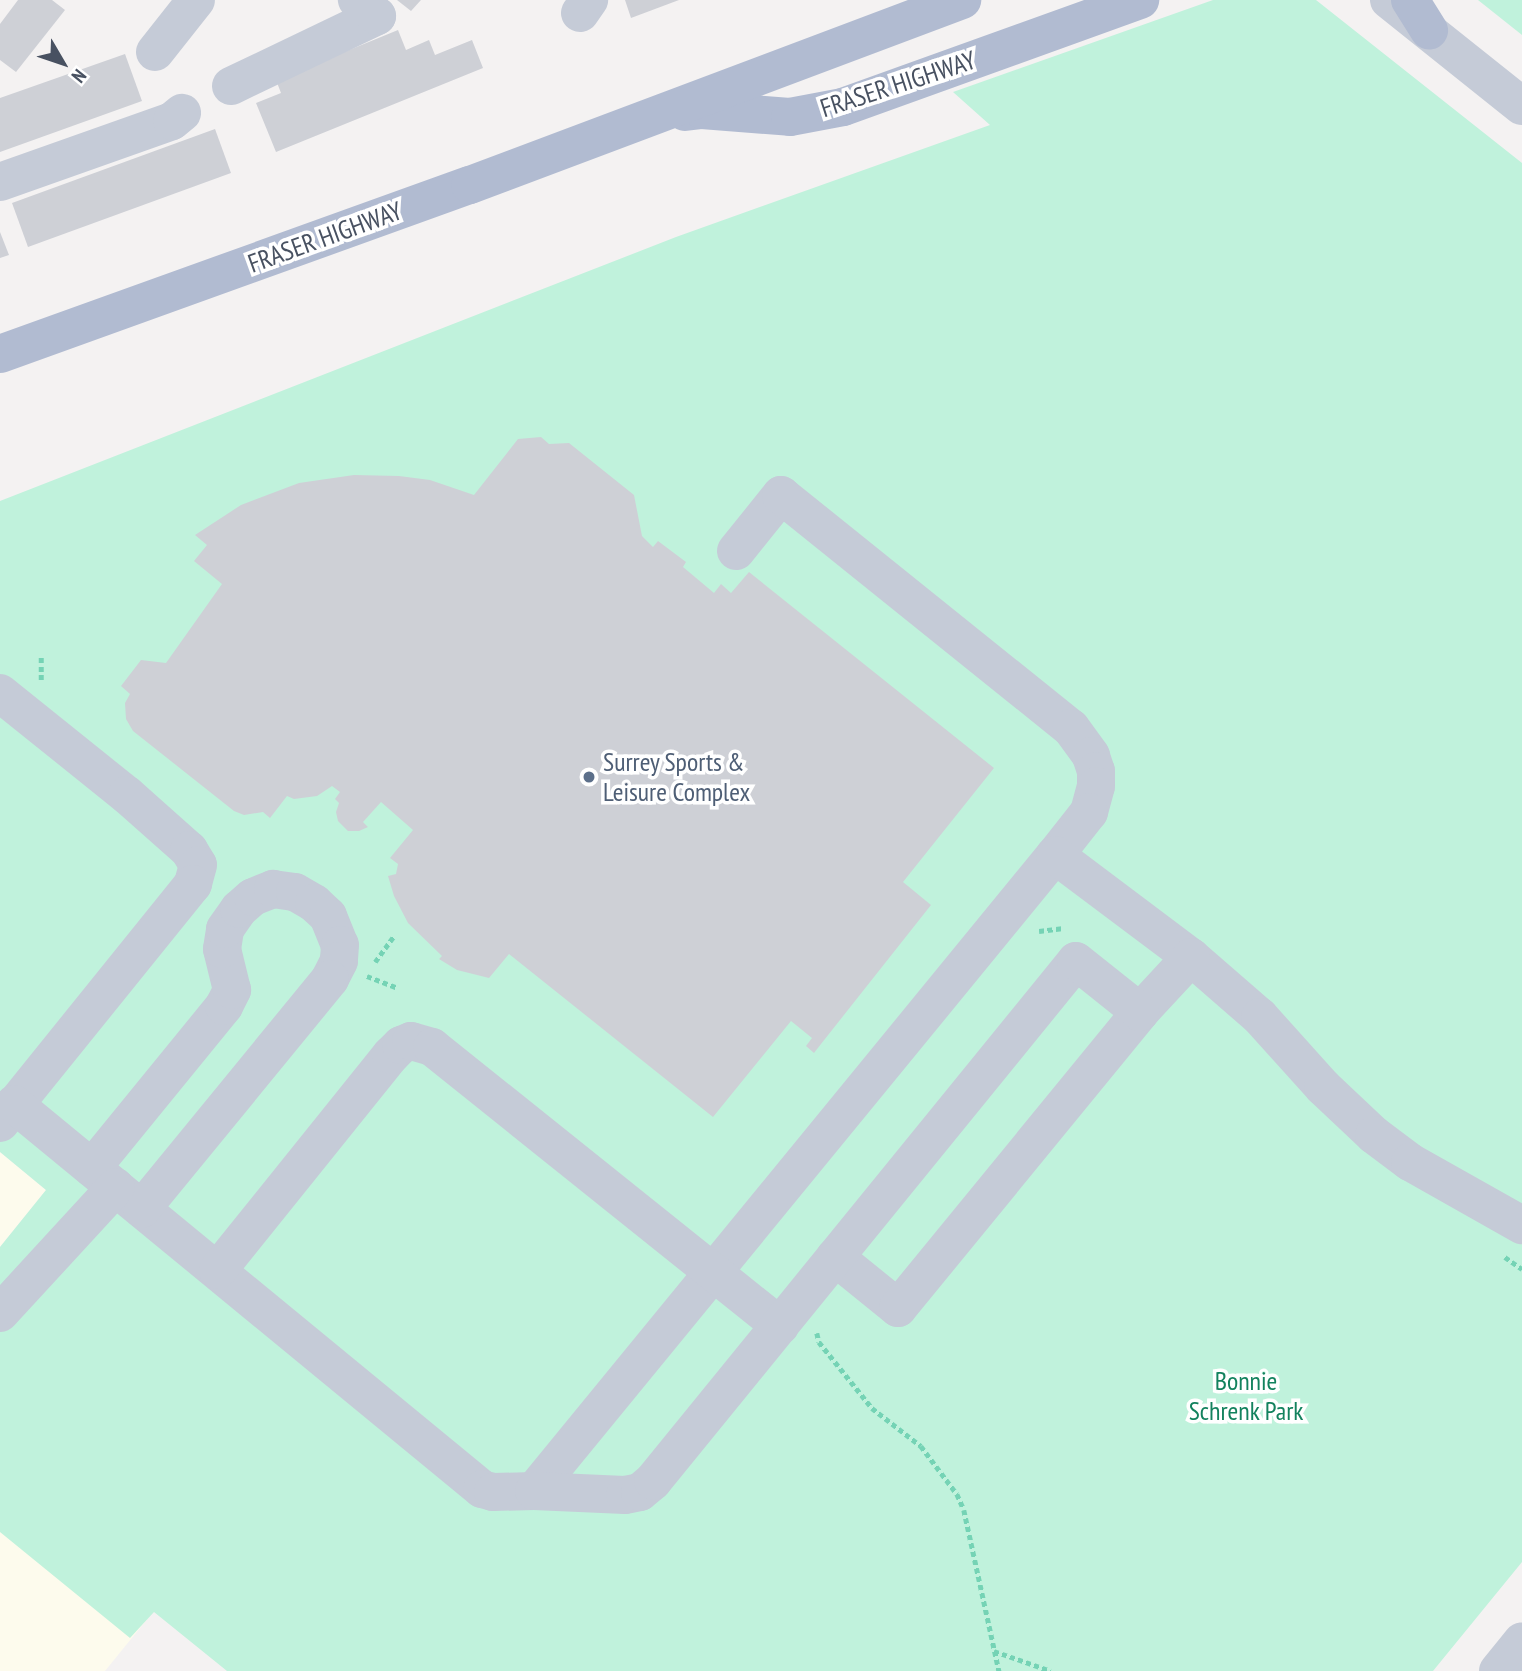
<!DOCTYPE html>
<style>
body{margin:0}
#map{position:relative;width:1522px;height:1671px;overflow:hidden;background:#f4f2f2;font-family:"PT Sans Narrow",sans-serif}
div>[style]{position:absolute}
.commercial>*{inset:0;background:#fdfbed}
.green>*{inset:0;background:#c0f2dc}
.building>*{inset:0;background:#ced0d6}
.path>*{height:4.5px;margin-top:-2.25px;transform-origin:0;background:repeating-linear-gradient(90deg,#75d3b5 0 5px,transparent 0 8.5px)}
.minor>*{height:38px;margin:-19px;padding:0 19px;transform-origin:19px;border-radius:19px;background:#c5cbd7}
.major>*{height:38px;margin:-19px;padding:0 19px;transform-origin:19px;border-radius:19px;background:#b1bbd1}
.dots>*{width:19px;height:19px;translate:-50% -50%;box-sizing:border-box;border:4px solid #fff;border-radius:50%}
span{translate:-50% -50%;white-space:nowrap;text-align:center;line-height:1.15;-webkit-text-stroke:7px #fff;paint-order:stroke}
.street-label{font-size:26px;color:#485161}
.service-label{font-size:26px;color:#4e5e75}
.left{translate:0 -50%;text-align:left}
.park-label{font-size:26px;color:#13825e}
.north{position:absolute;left:28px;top:28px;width:70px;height:70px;-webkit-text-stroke:5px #fff;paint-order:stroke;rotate:129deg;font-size:19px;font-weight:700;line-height:28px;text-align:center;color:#485161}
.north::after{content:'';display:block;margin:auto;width:24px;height:32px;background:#485161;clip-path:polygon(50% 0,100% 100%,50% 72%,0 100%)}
</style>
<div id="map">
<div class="commercial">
<div style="clip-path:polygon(0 1152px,46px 1190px,0 1247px)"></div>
<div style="clip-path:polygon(0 1491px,153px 1612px,105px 1671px,0 1671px)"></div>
</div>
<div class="green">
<div style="clip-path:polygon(1213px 0,1316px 0,1522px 163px,1522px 1562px,1433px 1671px,227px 1671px,154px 1612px,130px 1638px,0 1532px,0 1247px,46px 1190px,0 1152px,0 501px,676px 237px,990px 125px,953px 92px)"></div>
<div style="clip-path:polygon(1478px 0,1522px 0,1522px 35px)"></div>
</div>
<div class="building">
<div style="clip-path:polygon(18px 0,52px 0,65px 10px,16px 72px,0 60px,0 24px)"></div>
<div style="clip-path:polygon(397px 0,421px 0,411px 11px)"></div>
<div style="clip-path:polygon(625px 0,679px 0,631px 18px)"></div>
<div style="clip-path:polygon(398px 30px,406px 50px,429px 40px,435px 55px,472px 40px,483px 68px,276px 152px,256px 103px,281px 93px,276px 80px)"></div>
<div style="clip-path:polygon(125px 54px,142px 101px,0 152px,0 98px)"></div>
<div style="clip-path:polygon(215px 129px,231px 173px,28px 247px,12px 203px)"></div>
<div style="clip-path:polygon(0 232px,9px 255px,0 258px)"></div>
<div style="clip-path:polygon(541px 437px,549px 444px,569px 443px,634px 495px,642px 536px,653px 547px,658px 541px,686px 562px,683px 567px,714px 593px,721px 584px,731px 593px,749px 572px,994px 768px,903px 882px,931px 905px,821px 1044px,814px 1053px,806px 1046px,812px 1038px,791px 1021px,713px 1117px,509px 954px,489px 978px,457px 970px,439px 959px,442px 956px,408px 923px,394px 896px,388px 876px,396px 874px,398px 864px,390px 858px,413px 830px,381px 802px,363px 822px,368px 827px,359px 831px,348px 831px,338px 821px,336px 812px,339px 803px,335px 799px,340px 792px,332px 786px,317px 796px,294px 799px,287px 796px,270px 818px,263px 812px,244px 815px,234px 811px,133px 731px,126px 719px,125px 703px,130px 694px,121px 686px,141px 660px,166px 663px,222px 584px,194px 561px,207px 545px,195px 535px,241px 505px,299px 483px,354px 475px,399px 476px,430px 480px,474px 495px,518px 439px)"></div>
</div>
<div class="path">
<div style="left:41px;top:680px;width:23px;rotate:-90deg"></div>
<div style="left:1039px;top:931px;width:23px;rotate:-7deg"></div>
<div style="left:375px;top:962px;width:31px;rotate:-54deg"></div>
<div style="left:367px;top:976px;width:33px;rotate:21deg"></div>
<div style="left:1505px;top:1257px;width:21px;rotate:35deg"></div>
<div style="left:817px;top:1333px;width:9px;rotate:77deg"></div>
<div style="left:819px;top:1342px;width:85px;rotate:51.2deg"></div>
<div style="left:872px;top:1408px;width:62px;rotate:37.8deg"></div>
<div style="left:921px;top:1446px;width:60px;rotate:53.1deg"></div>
<div style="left:957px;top:1494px;width:17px;rotate:66deg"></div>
<div style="left:964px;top:1510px;width:165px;rotate:77.7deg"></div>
<div style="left:994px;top:1651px;width:60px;rotate:19.3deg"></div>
</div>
<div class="minor">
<div style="left:1389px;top:0;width:170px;rotate:38.6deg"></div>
<div style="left:580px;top:13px;width:16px;rotate:-55deg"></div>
<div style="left:155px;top:52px;width:66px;rotate:-51.7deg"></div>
<div style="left:231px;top:86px;width:162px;rotate:-25.6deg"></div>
<div style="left:377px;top:16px;width:26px;rotate:-141deg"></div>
<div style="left:0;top:182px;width:182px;rotate:-19.5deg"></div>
<div style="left:172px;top:121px;width:13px;rotate:-39deg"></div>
<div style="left:736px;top:551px;width:72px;rotate:-51.2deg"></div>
<div style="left:781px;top:495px;width:372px;rotate:38.8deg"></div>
<div style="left:1071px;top:728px;width:34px;rotate:54deg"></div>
<div style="left:1091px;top:756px;width:16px;rotate:72deg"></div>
<div style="left:1096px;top:771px;width:15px;rotate:90deg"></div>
<div style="left:1096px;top:786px;width:27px;rotate:105deg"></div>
<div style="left:1089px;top:812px;width:55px;rotate:128.3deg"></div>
<div style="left:0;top:693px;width:163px;rotate:38.8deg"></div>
<div style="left:127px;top:795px;width:83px;rotate:41.6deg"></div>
<div style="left:189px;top:850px;width:17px;rotate:59deg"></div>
<div style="left:198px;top:865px;width:20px;rotate:105deg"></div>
<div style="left:193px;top:884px;width:307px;rotate:128.9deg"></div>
<div style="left:14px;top:1104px;width:606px;rotate:39.44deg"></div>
<div style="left:482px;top:1489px;width:11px;rotate:15deg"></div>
<div style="left:493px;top:1492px;width:41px;rotate:-1.4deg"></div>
<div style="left:534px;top:1491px;width:822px;rotate:-50.68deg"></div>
<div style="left:1055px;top:855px;width:170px;rotate:36.9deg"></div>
<div style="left:1191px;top:957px;width:91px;rotate:41deg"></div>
<div style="left:1260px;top:1017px;width:94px;rotate:48deg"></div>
<div style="left:1323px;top:1087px;width:70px;rotate:43.3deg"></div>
<div style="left:1374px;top:1135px;width:45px;rotate:36.9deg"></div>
<div style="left:1410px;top:1162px;width:129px;rotate:29.4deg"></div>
<div style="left:92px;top:1168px;width:209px;rotate:-50.8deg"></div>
<div style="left:224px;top:1006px;width:18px;rotate:-63deg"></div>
<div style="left:232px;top:990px;width:42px;rotate:-103.7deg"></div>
<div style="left:222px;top:949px;width:20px;rotate:-81deg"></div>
<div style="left:225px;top:929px;width:24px;rotate:-55deg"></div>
<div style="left:239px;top:909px;width:18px;rotate:-41deg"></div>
<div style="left:253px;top:897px;width:22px;rotate:-22deg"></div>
<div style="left:273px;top:889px;width:22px;rotate:8deg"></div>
<div style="left:295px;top:892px;width:22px;rotate:30deg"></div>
<div style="left:314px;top:903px;width:19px;rotate:43deg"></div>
<div style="left:328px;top:916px;width:31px;rotate:68deg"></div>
<div style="left:340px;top:945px;width:16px;rotate:94deg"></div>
<div style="left:339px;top:961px;width:20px;rotate:117deg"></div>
<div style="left:330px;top:979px;width:297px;rotate:129.3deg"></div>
<div style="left:835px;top:1257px;width:81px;rotate:39deg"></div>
<div style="left:898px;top:1308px;width:382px;rotate:-50.7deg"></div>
<div style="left:1140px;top:1012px;width:75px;rotate:-47.2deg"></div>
<div style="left:218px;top:1270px;width:276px;rotate:-51.2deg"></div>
<div style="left:391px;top:1055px;width:14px;rotate:-45deg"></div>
<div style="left:401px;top:1045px;width:11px;rotate:-22deg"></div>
<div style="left:411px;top:1041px;width:22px;rotate:16deg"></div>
<div style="left:432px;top:1047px;width:446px;rotate:38.7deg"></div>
<div style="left:0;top:1313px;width:171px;rotate:-47.4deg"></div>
<div style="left:534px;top:1491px;width:91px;rotate:2.5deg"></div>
<div style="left:625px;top:1495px;width:15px;rotate:-11deg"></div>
<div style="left:640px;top:1492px;width:17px;rotate:-40deg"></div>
<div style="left:653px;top:1481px;width:670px;rotate:-50.87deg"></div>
<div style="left:1076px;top:961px;width:82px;rotate:38.6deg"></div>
<div style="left:1498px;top:1671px;width:38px;rotate:-51deg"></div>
</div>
<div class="major">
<div style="left:1410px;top:0;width:36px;rotate:58deg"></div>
<div style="left:685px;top:112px;width:17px;rotate:-7deg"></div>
<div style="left:702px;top:110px;width:88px;rotate:4.5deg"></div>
<div style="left:790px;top:117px;width:54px;rotate:-10.7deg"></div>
<div style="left:843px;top:107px;width:316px;rotate:-19.8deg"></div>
<div style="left:0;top:354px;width:499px;rotate:-19.8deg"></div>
<div style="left:470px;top:185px;width:526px;rotate:-20.61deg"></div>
</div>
<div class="dots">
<div style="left:589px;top:777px;background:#5c6f8a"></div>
</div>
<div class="street-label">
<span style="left:898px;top:84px;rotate:-18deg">FRASER HIGHWAY</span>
<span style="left:325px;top:237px;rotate:-20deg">FRASER HIGHWAY</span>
</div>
<div class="service-label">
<span class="left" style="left:603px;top:777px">Surrey Sports &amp;<br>Leisure Complex</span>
</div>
<div class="park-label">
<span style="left:1246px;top:1396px">Bonnie<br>Schrenk Park</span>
</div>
<div class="north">N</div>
</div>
